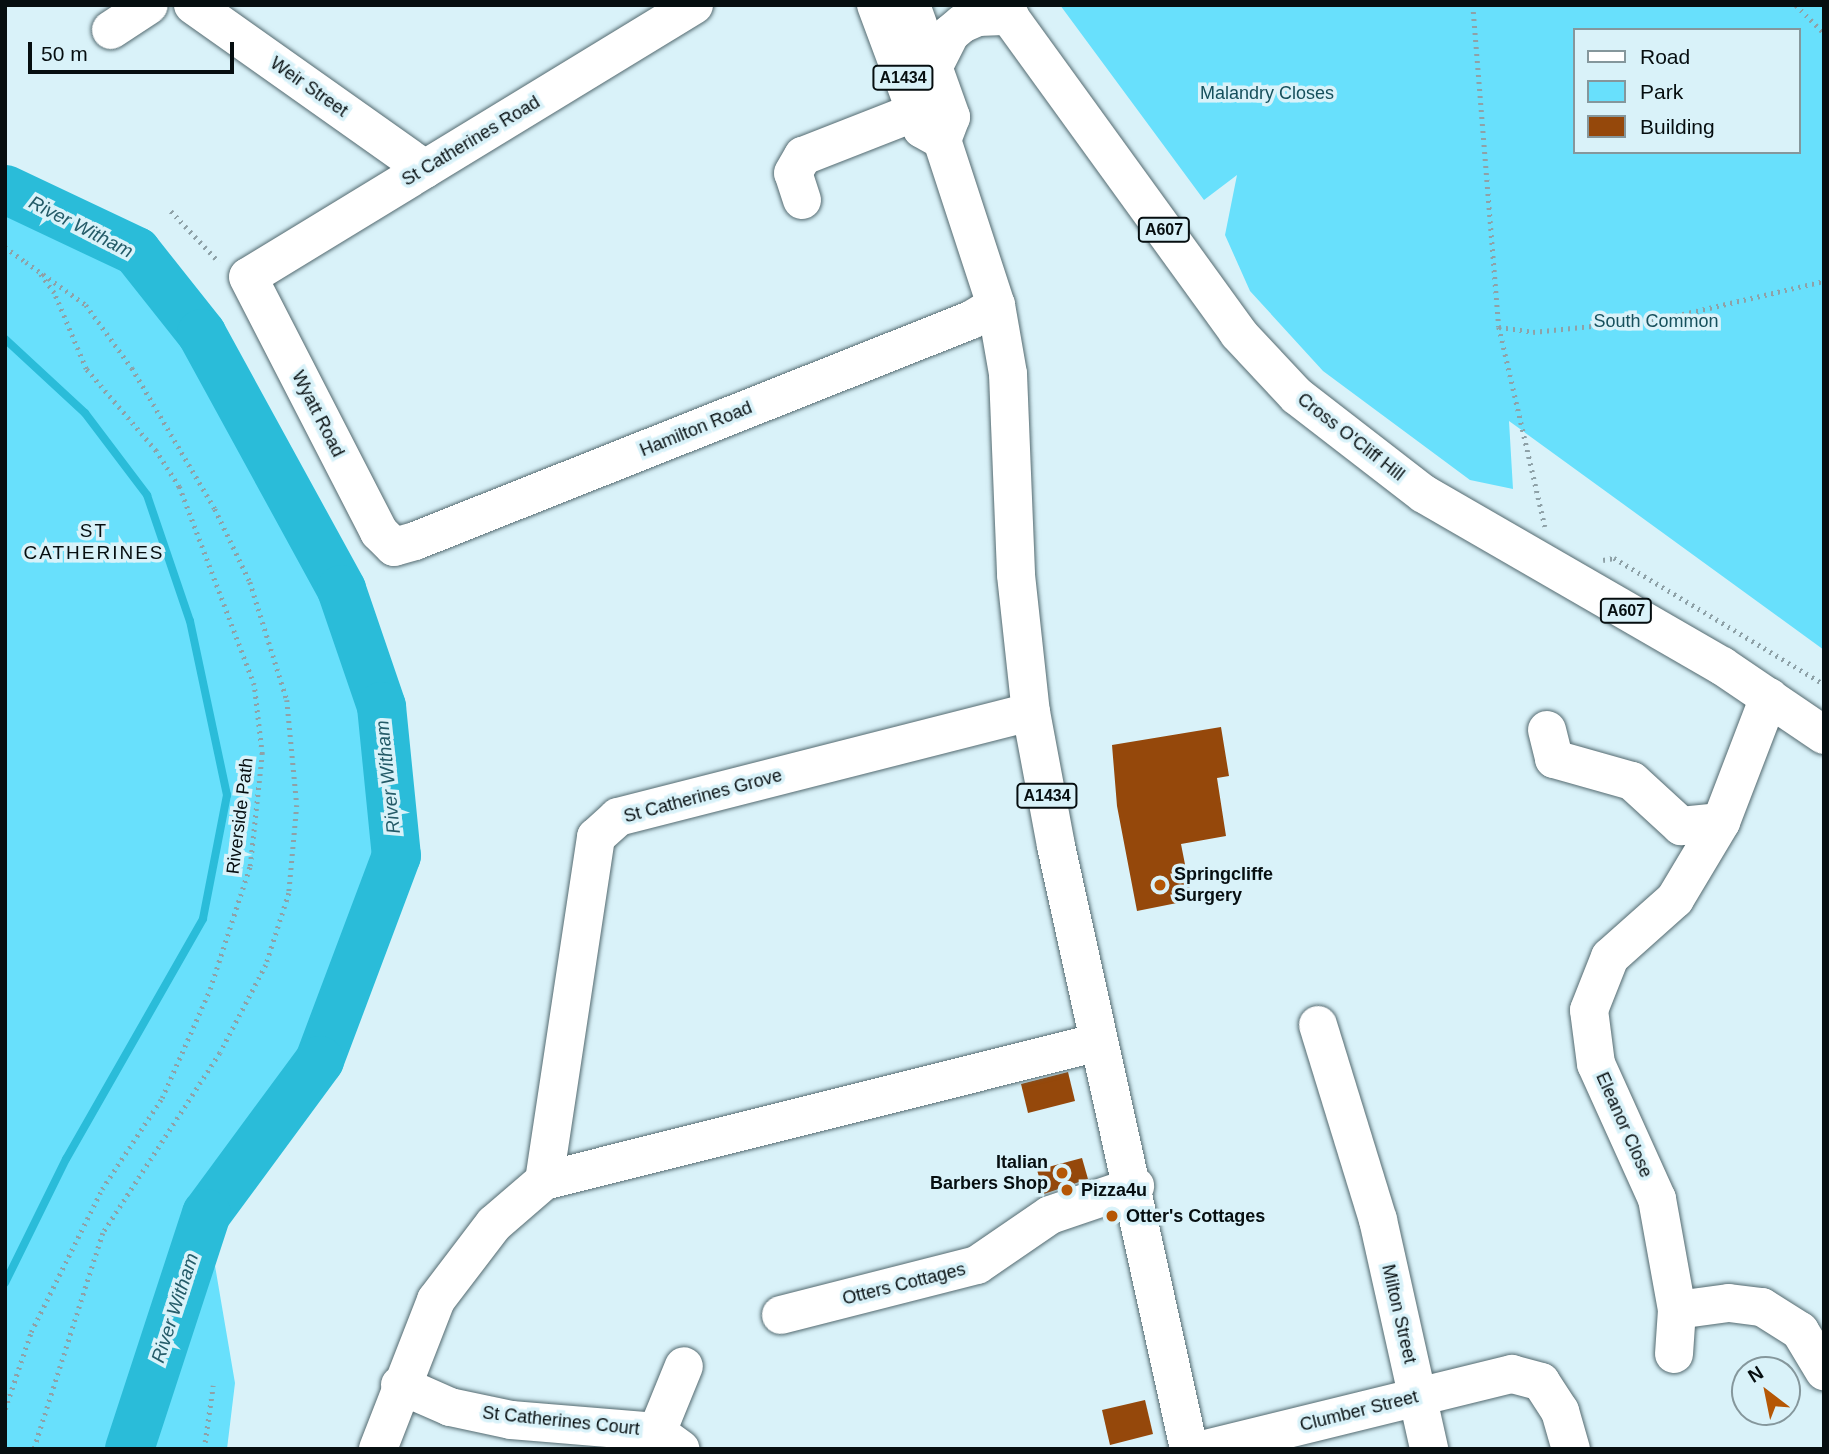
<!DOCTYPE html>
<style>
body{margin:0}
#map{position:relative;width:1829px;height:1454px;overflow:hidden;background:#d9f2f9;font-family:Helvetica,sans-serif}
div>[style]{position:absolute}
.green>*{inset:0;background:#68e0fc}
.stream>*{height:8px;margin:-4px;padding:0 4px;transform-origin:4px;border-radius:4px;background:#2abcd9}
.river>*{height:49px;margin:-24.5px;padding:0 24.5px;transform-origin:24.5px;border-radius:24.5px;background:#2abcd9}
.building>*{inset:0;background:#95480b}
.path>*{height:4.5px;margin-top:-2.25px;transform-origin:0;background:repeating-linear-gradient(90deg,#8ea1a7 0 2px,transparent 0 7px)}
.roads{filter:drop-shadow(0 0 2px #546a70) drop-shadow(0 0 2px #546a70)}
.minor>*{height:38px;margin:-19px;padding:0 19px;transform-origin:19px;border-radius:19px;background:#fff}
.major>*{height:38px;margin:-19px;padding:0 19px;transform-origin:19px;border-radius:19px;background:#fff}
.dots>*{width:19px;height:19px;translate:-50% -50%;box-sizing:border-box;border:4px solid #d9f2f9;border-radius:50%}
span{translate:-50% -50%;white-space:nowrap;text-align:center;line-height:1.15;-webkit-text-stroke:7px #d9f2f9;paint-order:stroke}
.shield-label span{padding:2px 5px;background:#d9f2f9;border:2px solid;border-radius:5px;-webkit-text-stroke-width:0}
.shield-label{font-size:16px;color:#060e10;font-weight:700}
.street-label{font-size:18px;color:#060e10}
.park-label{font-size:18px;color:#16505c}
.poi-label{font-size:18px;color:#060e10;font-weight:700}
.left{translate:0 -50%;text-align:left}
.right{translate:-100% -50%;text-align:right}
.water-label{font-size:19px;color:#245b68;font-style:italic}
.neighbourhood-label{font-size:19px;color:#060e10;letter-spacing:2px}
.frame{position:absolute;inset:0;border:7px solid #060e10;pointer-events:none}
.legend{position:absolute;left:1573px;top:28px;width:228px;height:126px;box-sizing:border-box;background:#d9f2f9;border:2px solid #85979c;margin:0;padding:9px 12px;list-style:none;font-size:21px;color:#060e10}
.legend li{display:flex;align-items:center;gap:14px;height:35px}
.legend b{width:35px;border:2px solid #85979c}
.north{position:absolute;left:1731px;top:1356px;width:70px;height:70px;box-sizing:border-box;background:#d9f2f9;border:2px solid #85979c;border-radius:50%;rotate:328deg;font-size:19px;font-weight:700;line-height:28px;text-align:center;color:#060e10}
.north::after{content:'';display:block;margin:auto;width:24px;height:32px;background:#b55705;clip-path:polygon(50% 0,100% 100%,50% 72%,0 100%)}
.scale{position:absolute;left:28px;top:42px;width:206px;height:32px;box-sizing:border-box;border:4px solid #060e10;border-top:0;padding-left:9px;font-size:21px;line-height:24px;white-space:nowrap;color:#060e10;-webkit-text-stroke:5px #d9f2f9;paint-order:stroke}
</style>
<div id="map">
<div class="green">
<div style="clip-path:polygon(evenodd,1060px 5px,1824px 5px,1824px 650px,1509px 421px,1513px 489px,1470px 480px,1323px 371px,1250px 291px,1225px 235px,1237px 175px,1204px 200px,1060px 5px,1575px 30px,1799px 30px,1799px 152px,1575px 152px,1575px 30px)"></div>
<div style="clip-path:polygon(16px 194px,136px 251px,201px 333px,341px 589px,381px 706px,396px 855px,319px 1060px,206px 1213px,235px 1383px,227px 1449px,5px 1449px,5px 198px)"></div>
</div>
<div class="stream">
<div style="left:5px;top:339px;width:109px;rotate:42.8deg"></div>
<div style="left:85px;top:413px;width:103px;rotate:52.9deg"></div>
<div style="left:147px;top:495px;width:133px;rotate:71.2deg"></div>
<div style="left:190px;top:621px;width:178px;rotate:78deg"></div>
<div style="left:227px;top:795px;width:126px;rotate:101deg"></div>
<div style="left:203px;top:919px;width:276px;rotate:119.7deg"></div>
<div style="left:66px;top:1159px;width:138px;rotate:116.2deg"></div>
</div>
<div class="river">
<div style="left:5px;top:189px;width:145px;rotate:25.3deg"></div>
<div style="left:136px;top:251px;width:105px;rotate:51.6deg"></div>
<div style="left:201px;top:333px;width:292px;rotate:61.3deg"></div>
<div style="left:341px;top:589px;width:124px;rotate:71.1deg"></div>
<div style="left:381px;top:706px;width:150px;rotate:84.3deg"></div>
<div style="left:396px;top:855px;width:219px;rotate:110.6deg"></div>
<div style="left:319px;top:1060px;width:190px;rotate:126.4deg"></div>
<div style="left:206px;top:1213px;width:248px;rotate:108.1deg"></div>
</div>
<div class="building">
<div style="clip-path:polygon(1221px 727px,1229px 776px,1217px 778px,1226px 836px,1181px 844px,1192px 900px,1137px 911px,1117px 806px,1112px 745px)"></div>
<div style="clip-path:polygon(1068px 1072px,1075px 1101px,1028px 1113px,1021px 1084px)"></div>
<div style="clip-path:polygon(1082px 1158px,1088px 1179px,1044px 1194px,1037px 1170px)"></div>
<div style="clip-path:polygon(1145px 1400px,1153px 1434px,1110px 1445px,1102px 1410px)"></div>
</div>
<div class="path">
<div style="left:1473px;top:5px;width:323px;rotate:85.4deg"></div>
<div style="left:1499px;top:327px;width:205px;rotate:77deg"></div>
<div style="left:1796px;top:5px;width:40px;rotate:45deg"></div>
<div style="left:171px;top:211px;width:70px;rotate:46.7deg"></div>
<div style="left:5px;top:247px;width:26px;rotate:36deg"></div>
<div style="left:26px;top:262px;width:74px;rotate:35.6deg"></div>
<div style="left:86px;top:305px;width:78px;rotate:53.9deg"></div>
<div style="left:132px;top:368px;width:164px;rotate:59.5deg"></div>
<div style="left:215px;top:509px;width:81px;rotate:64.4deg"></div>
<div style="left:250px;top:582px;width:124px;rotate:72.6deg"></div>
<div style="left:287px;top:700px;width:105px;rotate:84.6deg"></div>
<div style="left:297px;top:805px;width:88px;rotate:95.2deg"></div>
<div style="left:289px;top:893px;width:76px;rotate:107.7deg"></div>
<div style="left:266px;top:965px;width:99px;rotate:117.6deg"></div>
<div style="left:220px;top:1053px;width:215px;rotate:123deg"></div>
<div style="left:103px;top:1233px;width:227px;rotate:107.7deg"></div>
<div style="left:1499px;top:327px;width:34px;rotate:8deg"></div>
<div style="left:1533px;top:332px;width:130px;rotate:-5.8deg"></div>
<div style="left:1662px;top:319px;width:166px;rotate:-13.2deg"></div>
<div style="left:1603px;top:560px;width:11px;rotate:-10deg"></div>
<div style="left:1614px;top:558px;width:245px;rotate:31deg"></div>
<div style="left:5px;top:1409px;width:81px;rotate:-71.3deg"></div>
<div style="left:31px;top:1332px;width:160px;rotate:-63.6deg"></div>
<div style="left:102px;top:1189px;width:109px;rotate:-56.6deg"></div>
<div style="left:162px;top:1098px;width:119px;rotate:-66.2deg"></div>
<div style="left:210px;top:989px;width:129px;rotate:-72deg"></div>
<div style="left:250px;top:866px;width:113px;rotate:-83.9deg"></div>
<div style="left:262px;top:754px;width:69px;rotate:-96.6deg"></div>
<div style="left:254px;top:685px;width:212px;rotate:-110.7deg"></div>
<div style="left:179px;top:487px;width:43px;rotate:-122.6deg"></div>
<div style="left:156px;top:451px;width:108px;rotate:-130.5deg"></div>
<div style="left:86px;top:369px;width:82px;rotate:-112.8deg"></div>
<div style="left:54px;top:293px;width:26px;rotate:-126deg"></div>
<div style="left:204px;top:1449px;width:64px;rotate:-81.9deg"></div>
</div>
<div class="roads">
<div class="minor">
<div style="left:193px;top:5px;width:284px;rotate:35.3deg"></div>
<div style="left:694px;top:5px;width:522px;rotate:148.62deg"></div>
<div style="left:248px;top:277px;width:287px;rotate:62.8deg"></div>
<div style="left:379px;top:532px;width:21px;rotate:45deg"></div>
<div style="left:394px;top:547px;width:22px;rotate:-16deg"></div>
<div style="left:415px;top:541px;width:598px;rotate:-21.68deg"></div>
<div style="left:971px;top:320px;width:29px;rotate:-31deg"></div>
<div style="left:111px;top:30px;width:45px;rotate:-33.3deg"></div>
<div style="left:802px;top:200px;width:28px;rotate:-108deg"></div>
<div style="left:793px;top:173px;width:20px;rotate:-60deg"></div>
<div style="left:803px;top:156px;width:120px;rotate:-21.4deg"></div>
<div style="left:1547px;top:730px;width:30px;rotate:76deg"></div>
<div style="left:1554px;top:759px;width:81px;rotate:15.8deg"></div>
<div style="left:1632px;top:781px;width:67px;rotate:42.6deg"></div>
<div style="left:1681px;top:826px;width:40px;rotate:-5.7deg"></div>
<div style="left:1318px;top:1025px;width:204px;rotate:72.9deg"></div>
<div style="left:1378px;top:1220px;width:235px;rotate:77.4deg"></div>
<div style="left:544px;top:1181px;width:348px;rotate:-81.4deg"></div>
<div style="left:596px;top:837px;width:30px;rotate:-42deg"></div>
<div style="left:618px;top:817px;width:426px;rotate:-14.3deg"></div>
<div style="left:1677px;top:1310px;width:52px;rotate:-7.7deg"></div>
<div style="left:1729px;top:1303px;width:33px;rotate:7deg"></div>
<div style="left:1762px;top:1307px;width:45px;rotate:32.3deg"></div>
<div style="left:1800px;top:1331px;width:47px;rotate:59deg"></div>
<div style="left:781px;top:1315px;width:202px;rotate:-14.3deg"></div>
<div style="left:977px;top:1265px;width:88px;rotate:-34.4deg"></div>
<div style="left:1050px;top:1215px;width:90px;rotate:-18.8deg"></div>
<div style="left:1674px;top:1354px;width:44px;rotate:-86.1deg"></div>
<div style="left:1677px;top:1310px;width:113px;rotate:-100.2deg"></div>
<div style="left:1657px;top:1199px;width:148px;rotate:-114.3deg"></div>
<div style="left:1596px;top:1064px;width:54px;rotate:-97.4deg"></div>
<div style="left:1589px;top:1010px;width:57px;rotate:-68.4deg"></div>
<div style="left:1610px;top:957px;width:87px;rotate:-41.7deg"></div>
<div style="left:1675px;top:899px;width:90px;rotate:-59.1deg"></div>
<div style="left:1721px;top:822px;width:134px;rotate:-69deg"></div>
<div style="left:400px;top:1385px;width:55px;rotate:23.7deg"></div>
<div style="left:450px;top:1407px;width:62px;rotate:12deg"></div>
<div style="left:511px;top:1420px;width:146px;rotate:4.7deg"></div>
<div style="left:657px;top:1432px;width:29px;rotate:36deg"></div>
<div style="left:657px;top:1432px;width:71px;rotate:-67.8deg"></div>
<div style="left:378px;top:1449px;width:160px;rotate:-68.7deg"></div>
<div style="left:436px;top:1300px;width:96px;rotate:-52.7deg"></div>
<div style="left:494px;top:1224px;width:66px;rotate:-40.7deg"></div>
<div style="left:544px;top:1181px;width:572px;rotate:-14.06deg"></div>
<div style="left:1206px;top:1449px;width:315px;rotate:-13.8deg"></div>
<div style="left:1512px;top:1374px;width:30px;rotate:15deg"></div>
<div style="left:1541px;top:1382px;width:35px;rotate:57deg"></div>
<div style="left:1560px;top:1411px;width:40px;rotate:74deg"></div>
</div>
<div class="major">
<div style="left:876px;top:5px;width:132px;rotate:69.6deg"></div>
<div style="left:922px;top:129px;width:23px;rotate:29deg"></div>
<div style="left:911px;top:5px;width:119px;rotate:70.3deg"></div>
<div style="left:951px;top:117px;width:25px;rotate:111deg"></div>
<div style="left:1001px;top:5px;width:405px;rotate:54.1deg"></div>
<div style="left:1238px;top:333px;width:86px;rotate:46.9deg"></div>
<div style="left:1297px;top:396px;width:160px;rotate:37.7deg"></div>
<div style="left:1424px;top:494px;width:344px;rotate:30deg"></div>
<div style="left:1722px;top:666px;width:123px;rotate:34.1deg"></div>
<div style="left:935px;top:64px;width:34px;rotate:-63deg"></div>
<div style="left:950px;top:34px;width:16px;rotate:-40deg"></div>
<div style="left:962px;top:24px;width:17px;rotate:-24deg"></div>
<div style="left:978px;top:17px;width:32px;rotate:-2deg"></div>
<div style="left:942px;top:140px;width:174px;rotate:71.9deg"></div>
<div style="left:996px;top:305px;width:70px;rotate:80.1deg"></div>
<div style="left:1008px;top:374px;width:201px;rotate:87.7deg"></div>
<div style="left:1016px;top:575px;width:138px;rotate:83.8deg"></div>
<div style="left:1031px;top:712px;width:136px;rotate:79.4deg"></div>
<div style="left:1056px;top:846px;width:617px;rotate:77.56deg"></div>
</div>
</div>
<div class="dots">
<div style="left:1160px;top:885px;background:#b55705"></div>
<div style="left:1062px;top:1173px;background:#b55705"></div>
<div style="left:1067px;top:1190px;background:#b55705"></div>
<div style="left:1112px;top:1216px;background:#b55705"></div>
</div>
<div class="shield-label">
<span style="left:903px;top:78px">A1434</span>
<span style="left:1164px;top:230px">A607</span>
<span style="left:1626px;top:611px">A607</span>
<span style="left:1047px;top:796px">A1434</span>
</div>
<div class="street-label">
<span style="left:309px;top:87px;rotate:35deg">Weir Street</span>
<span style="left:471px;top:141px;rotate:-31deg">St Catherines Road</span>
<span style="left:318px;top:414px;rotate:63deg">Wyatt Road</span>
<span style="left:696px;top:429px;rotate:-22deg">Hamilton Road</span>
<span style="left:1351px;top:437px;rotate:38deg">Cross O'Cliff Hill</span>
<span style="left:703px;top:796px;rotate:-15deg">St Catherines Grove</span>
<span style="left:240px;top:816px;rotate:-83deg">Riverside Path</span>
<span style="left:1624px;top:1125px;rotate:66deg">Eleanor Close</span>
<span style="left:904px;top:1284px;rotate:-14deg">Otters Cottages</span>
<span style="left:1399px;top:1314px;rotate:77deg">Milton Street</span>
<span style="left:1359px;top:1411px;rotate:-14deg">Clumber Street</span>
<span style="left:561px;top:1421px;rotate:6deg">St Catherines Court</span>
</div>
<div class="park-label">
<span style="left:1267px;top:93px">Malandry Closes</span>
<span style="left:1656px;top:321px">South Common</span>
</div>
<div class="poi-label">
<span class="left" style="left:1174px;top:885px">Springcliffe<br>Surgery</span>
<span class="right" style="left:1048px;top:1173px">Italian<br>Barbers Shop</span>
<span class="left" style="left:1081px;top:1190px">Pizza4u</span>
<span class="left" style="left:1126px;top:1216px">Otter's Cottages</span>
</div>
<div class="water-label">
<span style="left:81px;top:227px;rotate:27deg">River Witham</span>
<span style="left:388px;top:777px;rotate:-96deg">River Witham</span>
<span style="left:175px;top:1308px;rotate:-72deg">River Witham</span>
</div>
<div class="neighbourhood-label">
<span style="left:94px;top:542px">ST<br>CATHERINES</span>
</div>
<div class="frame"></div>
<ul class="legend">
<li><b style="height:9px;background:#fff"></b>Road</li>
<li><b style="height:19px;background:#68e0fc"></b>Park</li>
<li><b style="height:19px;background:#95480b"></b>Building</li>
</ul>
<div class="north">N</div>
<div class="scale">50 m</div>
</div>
